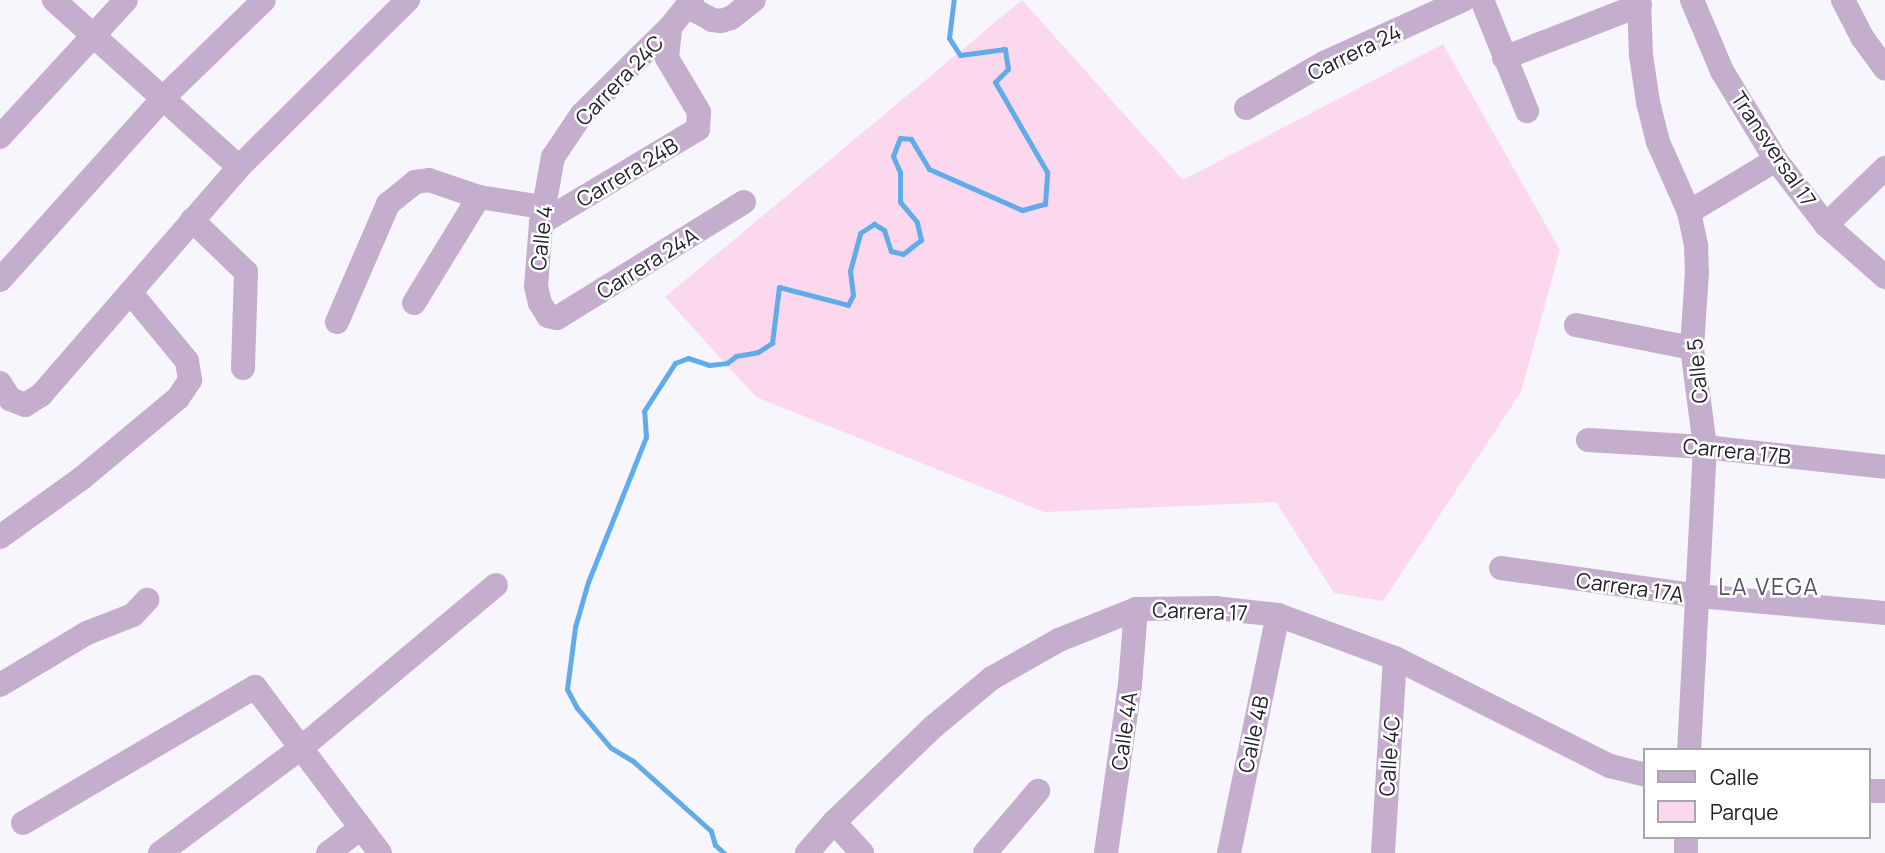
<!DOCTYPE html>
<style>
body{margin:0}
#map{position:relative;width:1885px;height:853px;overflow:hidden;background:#f7f6fc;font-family:Manrope,sans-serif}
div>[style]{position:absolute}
.green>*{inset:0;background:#fbd8ed}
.stream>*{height:5px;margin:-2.5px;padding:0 2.5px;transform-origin:2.5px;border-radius:2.5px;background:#62abe9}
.minor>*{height:24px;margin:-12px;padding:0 12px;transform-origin:12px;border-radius:12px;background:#c5adcd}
span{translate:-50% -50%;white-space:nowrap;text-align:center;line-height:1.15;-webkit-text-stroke:5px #fff;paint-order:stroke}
.street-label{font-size:21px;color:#22202b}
.neighbourhood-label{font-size:23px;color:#55506a;letter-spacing:2px}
.legend{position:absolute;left:1643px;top:748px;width:228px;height:91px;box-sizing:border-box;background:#fff;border:2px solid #a7a6aa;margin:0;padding:9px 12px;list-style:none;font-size:21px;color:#22202b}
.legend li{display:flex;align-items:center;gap:14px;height:35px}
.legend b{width:35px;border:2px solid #a7a6aa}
</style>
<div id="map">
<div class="green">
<div style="clip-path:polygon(1022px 0,1183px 180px,1443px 44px,1560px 250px,1521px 392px,1383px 601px,1334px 593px,1276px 502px,1044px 512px,756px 397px,665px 297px)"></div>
</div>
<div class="stream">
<div style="left:724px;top:853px;width:12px;rotate:-138deg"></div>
<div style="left:715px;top:845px;width:15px;rotate:-106deg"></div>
<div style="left:711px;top:831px;width:105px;rotate:-138.1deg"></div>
<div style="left:633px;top:761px;width:26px;rotate:-149deg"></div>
<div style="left:611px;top:748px;width:52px;rotate:-130.4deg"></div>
<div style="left:577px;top:708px;width:21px;rotate:-118deg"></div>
<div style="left:567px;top:689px;width:63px;rotate:-82.6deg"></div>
<div style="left:575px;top:627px;width:47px;rotate:-73.9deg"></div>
<div style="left:588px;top:582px;width:156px;rotate:-68.2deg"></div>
<div style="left:646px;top:437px;width:26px;rotate:-94deg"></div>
<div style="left:644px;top:411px;width:57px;rotate:-57.1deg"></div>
<div style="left:675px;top:363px;width:14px;rotate:-21deg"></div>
<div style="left:688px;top:358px;width:22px;rotate:18deg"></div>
<div style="left:709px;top:365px;width:18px;rotate:-6deg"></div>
<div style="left:727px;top:363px;width:11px;rotate:-38deg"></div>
<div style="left:736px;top:356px;width:22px;rotate:-10deg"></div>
<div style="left:758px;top:352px;width:17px;rotate:-33deg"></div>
<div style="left:772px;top:343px;width:56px;rotate:-82.9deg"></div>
<div style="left:779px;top:287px;width:71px;rotate:14.6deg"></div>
<div style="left:848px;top:305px;width:11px;rotate:-63deg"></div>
<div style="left:853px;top:295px;width:24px;rotate:-97deg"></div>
<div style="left:850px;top:271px;width:39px;rotate:-75deg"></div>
<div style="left:860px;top:233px;width:17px;rotate:-33deg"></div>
<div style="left:874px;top:224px;width:12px;rotate:31deg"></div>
<div style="left:884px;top:230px;width:22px;rotate:72deg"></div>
<div style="left:891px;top:251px;width:12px;rotate:14deg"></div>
<div style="left:903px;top:254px;width:23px;rotate:-38deg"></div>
<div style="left:921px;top:240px;width:18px;rotate:-103deg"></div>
<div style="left:917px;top:222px;width:26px;rotate:-130deg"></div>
<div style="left:900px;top:202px;width:30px;rotate:-90deg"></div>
<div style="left:900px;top:172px;width:17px;rotate:-114deg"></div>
<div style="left:893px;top:156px;width:19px;rotate:-69deg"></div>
<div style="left:900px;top:138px;width:11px;rotate:5deg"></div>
<div style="left:911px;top:139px;width:35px;rotate:59deg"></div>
<div style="left:929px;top:169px;width:102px;rotate:23.8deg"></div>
<div style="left:1022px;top:210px;width:24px;rotate:-15deg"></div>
<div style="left:1045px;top:204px;width:32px;rotate:-86deg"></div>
<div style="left:1047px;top:172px;width:104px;rotate:-120deg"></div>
<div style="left:995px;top:82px;width:18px;rotate:-45deg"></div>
<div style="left:1008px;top:69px;width:20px;rotate:-99deg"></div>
<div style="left:1005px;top:49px;width:45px;rotate:172.4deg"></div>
<div style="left:960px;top:55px;width:20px;rotate:-123deg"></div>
<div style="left:949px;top:38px;width:38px;rotate:-83deg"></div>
</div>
<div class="minor">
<div style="left:54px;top:0;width:249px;rotate:42.1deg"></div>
<div style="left:692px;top:0;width:35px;rotate:129deg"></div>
<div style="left:670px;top:27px;width:124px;rotate:135.3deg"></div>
<div style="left:582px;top:114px;width:52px;rotate:124deg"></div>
<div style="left:553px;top:157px;width:67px;rotate:100.3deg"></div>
<div style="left:541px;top:223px;width:63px;rotate:94.5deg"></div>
<div style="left:536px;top:286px;width:17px;rotate:77deg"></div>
<div style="left:540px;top:303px;width:15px;rotate:58deg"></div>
<div style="left:548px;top:316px;width:9px;rotate:13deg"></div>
<div style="left:557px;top:318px;width:220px;rotate:-31.8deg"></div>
<div style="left:1482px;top:0;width:120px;rotate:67.9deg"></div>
<div style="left:1639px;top:0;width:55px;rotate:87.9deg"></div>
<div style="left:1641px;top:55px;width:48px;rotate:81.5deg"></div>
<div style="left:1648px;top:102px;width:41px;rotate:76deg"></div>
<div style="left:1658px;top:142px;width:77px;rotate:66.1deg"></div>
<div style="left:1689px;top:212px;width:35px;rotate:78deg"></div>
<div style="left:1696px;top:246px;width:26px;rotate:88deg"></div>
<div style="left:1697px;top:272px;width:76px;rotate:93.8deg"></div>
<div style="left:1692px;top:348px;width:100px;rotate:82.5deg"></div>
<div style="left:1705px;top:447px;width:303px;rotate:93deg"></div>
<div style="left:1692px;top:0;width:77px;rotate:67.1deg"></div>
<div style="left:1722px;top:71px;width:104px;rotate:58.8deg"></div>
<div style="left:1776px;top:160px;width:82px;rotate:52.4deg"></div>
<div style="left:1826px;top:225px;width:79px;rotate:41.4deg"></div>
<div style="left:1843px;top:0;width:42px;rotate:62.8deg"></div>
<div style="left:1862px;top:37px;width:39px;rotate:54deg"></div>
<div style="left:687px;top:6px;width:29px;rotate:29deg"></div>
<div style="left:712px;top:20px;width:9px;rotate:6deg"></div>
<div style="left:721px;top:21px;width:10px;rotate:-17deg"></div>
<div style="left:731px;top:18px;width:29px;rotate:-38deg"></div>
<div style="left:1504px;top:58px;width:146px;rotate:-21.3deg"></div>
<div style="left:1246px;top:108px;width:90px;rotate:-30deg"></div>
<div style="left:1324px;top:63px;width:153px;rotate:-24.4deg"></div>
<div style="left:0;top:137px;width:186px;rotate:-47.4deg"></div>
<div style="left:1689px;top:212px;width:101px;rotate:-30.9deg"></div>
<div style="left:192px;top:220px;width:75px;rotate:43.9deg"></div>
<div style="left:246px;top:272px;width:96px;rotate:91.8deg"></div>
<div style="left:541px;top:223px;width:183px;rotate:-30.9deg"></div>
<div style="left:698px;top:129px;width:17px;rotate:-87deg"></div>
<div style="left:699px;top:112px;width:63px;rotate:-120.7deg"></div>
<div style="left:667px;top:58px;width:31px;rotate:-84deg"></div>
<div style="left:1826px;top:225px;width:82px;rotate:-44deg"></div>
<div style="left:0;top:280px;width:246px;rotate:-48.1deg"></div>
<div style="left:164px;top:97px;width:139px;rotate:-44.1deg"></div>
<div style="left:414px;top:303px;width:124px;rotate:-58.5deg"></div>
<div style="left:337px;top:322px;width:129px;rotate:-66.6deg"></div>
<div style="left:388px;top:204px;width:35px;rotate:-39deg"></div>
<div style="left:415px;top:182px;width:14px;rotate:-8deg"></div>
<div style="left:429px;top:180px;width:53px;rotate:18.8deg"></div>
<div style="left:479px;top:197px;width:65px;rotate:8.9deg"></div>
<div style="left:1576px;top:325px;width:118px;rotate:11.2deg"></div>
<div style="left:0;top:383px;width:19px;rotate:58deg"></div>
<div style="left:10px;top:399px;width:16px;rotate:22deg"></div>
<div style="left:25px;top:405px;width:19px;rotate:-32deg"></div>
<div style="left:41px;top:395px;width:302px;rotate:-49deg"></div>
<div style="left:239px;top:167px;width:238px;rotate:-44.7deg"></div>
<div style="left:1588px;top:440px;width:117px;rotate:3.4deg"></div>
<div style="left:1705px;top:447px;width:181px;rotate:6.3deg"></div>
<div style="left:0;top:537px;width:101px;rotate:-35.7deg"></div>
<div style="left:82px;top:478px;width:125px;rotate:-39.8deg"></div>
<div style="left:178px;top:398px;width:22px;rotate:-56deg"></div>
<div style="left:190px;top:380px;width:19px;rotate:-99deg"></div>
<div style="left:187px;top:361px;width:89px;rotate:-129.6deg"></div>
<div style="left:1501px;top:568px;width:200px;rotate:8deg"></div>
<div style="left:1699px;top:596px;width:187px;rotate:5.2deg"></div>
<div style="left:0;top:685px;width:101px;rotate:-30.9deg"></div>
<div style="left:87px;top:633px;width:49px;rotate:-21.4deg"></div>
<div style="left:133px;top:615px;width:21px;rotate:-47deg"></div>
<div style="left:1869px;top:791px;width:16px"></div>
<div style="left:834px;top:822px;width:42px;rotate:47.9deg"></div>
<div style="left:23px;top:823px;width:269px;rotate:-30.4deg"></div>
<div style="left:255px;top:687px;width:208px;rotate:53deg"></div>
<div style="left:160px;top:853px;width:176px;rotate:-36.7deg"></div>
<div style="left:301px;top:748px;width:254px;rotate:-39.9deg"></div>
<div style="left:328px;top:853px;width:41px;rotate:-37.1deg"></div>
<div style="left:807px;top:853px;width:41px;rotate:-48.9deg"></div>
<div style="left:834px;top:822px;width:137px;rotate:-43.8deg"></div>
<div style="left:933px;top:727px;width:77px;rotate:-39.7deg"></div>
<div style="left:992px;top:678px;width:77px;rotate:-29.6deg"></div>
<div style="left:1059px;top:640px;width:83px;rotate:-21.9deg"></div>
<div style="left:1136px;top:609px;width:79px;rotate:-0.7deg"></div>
<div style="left:1215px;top:608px;width:63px;rotate:6.3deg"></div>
<div style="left:1278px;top:615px;width:125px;rotate:20.2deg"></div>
<div style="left:1395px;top:658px;width:241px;rotate:26.7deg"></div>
<div style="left:1610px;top:766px;width:36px;rotate:14deg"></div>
<div style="left:985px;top:853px;width:82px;rotate:-49.5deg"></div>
<div style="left:1106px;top:853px;width:170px;rotate:-81.9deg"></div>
<div style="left:1130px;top:685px;width:76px;rotate:-85.5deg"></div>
<div style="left:1229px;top:853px;width:243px;rotate:-78.4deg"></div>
<div style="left:1383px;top:853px;width:195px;rotate:-86.5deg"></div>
<div style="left:1686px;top:853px;width:16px;rotate:-90deg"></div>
</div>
<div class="street-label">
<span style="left:1354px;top:52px;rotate:-26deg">Carrera 24</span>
<span style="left:619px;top:80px;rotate:-46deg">Carrera 24C</span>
<span style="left:1774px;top:149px;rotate:56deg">Transversal 17</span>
<span style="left:627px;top:172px;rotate:-31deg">Carrera 24B</span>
<span style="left:541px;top:238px;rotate:-84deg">Calle 4</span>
<span style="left:647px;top:263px;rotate:-32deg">Carrera 24A</span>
<span style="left:1697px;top:371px;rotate:-95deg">Calle 5</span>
<span style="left:1737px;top:451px;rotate:6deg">Carrera 17B</span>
<span style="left:1630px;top:587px;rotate:8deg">Carrera 17A</span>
<span style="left:1200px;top:611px;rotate:2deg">Carrera 17</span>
<span style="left:1124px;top:731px;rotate:-82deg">Calle 4A</span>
<span style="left:1253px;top:734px;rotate:-78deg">Calle 4B</span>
<span style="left:1389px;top:756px;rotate:-86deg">Calle 4C</span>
</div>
<div class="neighbourhood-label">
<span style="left:1769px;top:586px">LA VEGA</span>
</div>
<ul class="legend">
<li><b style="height:9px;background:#c5adcd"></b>Calle</li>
<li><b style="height:19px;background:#fbd8ed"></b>Parque</li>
</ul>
</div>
